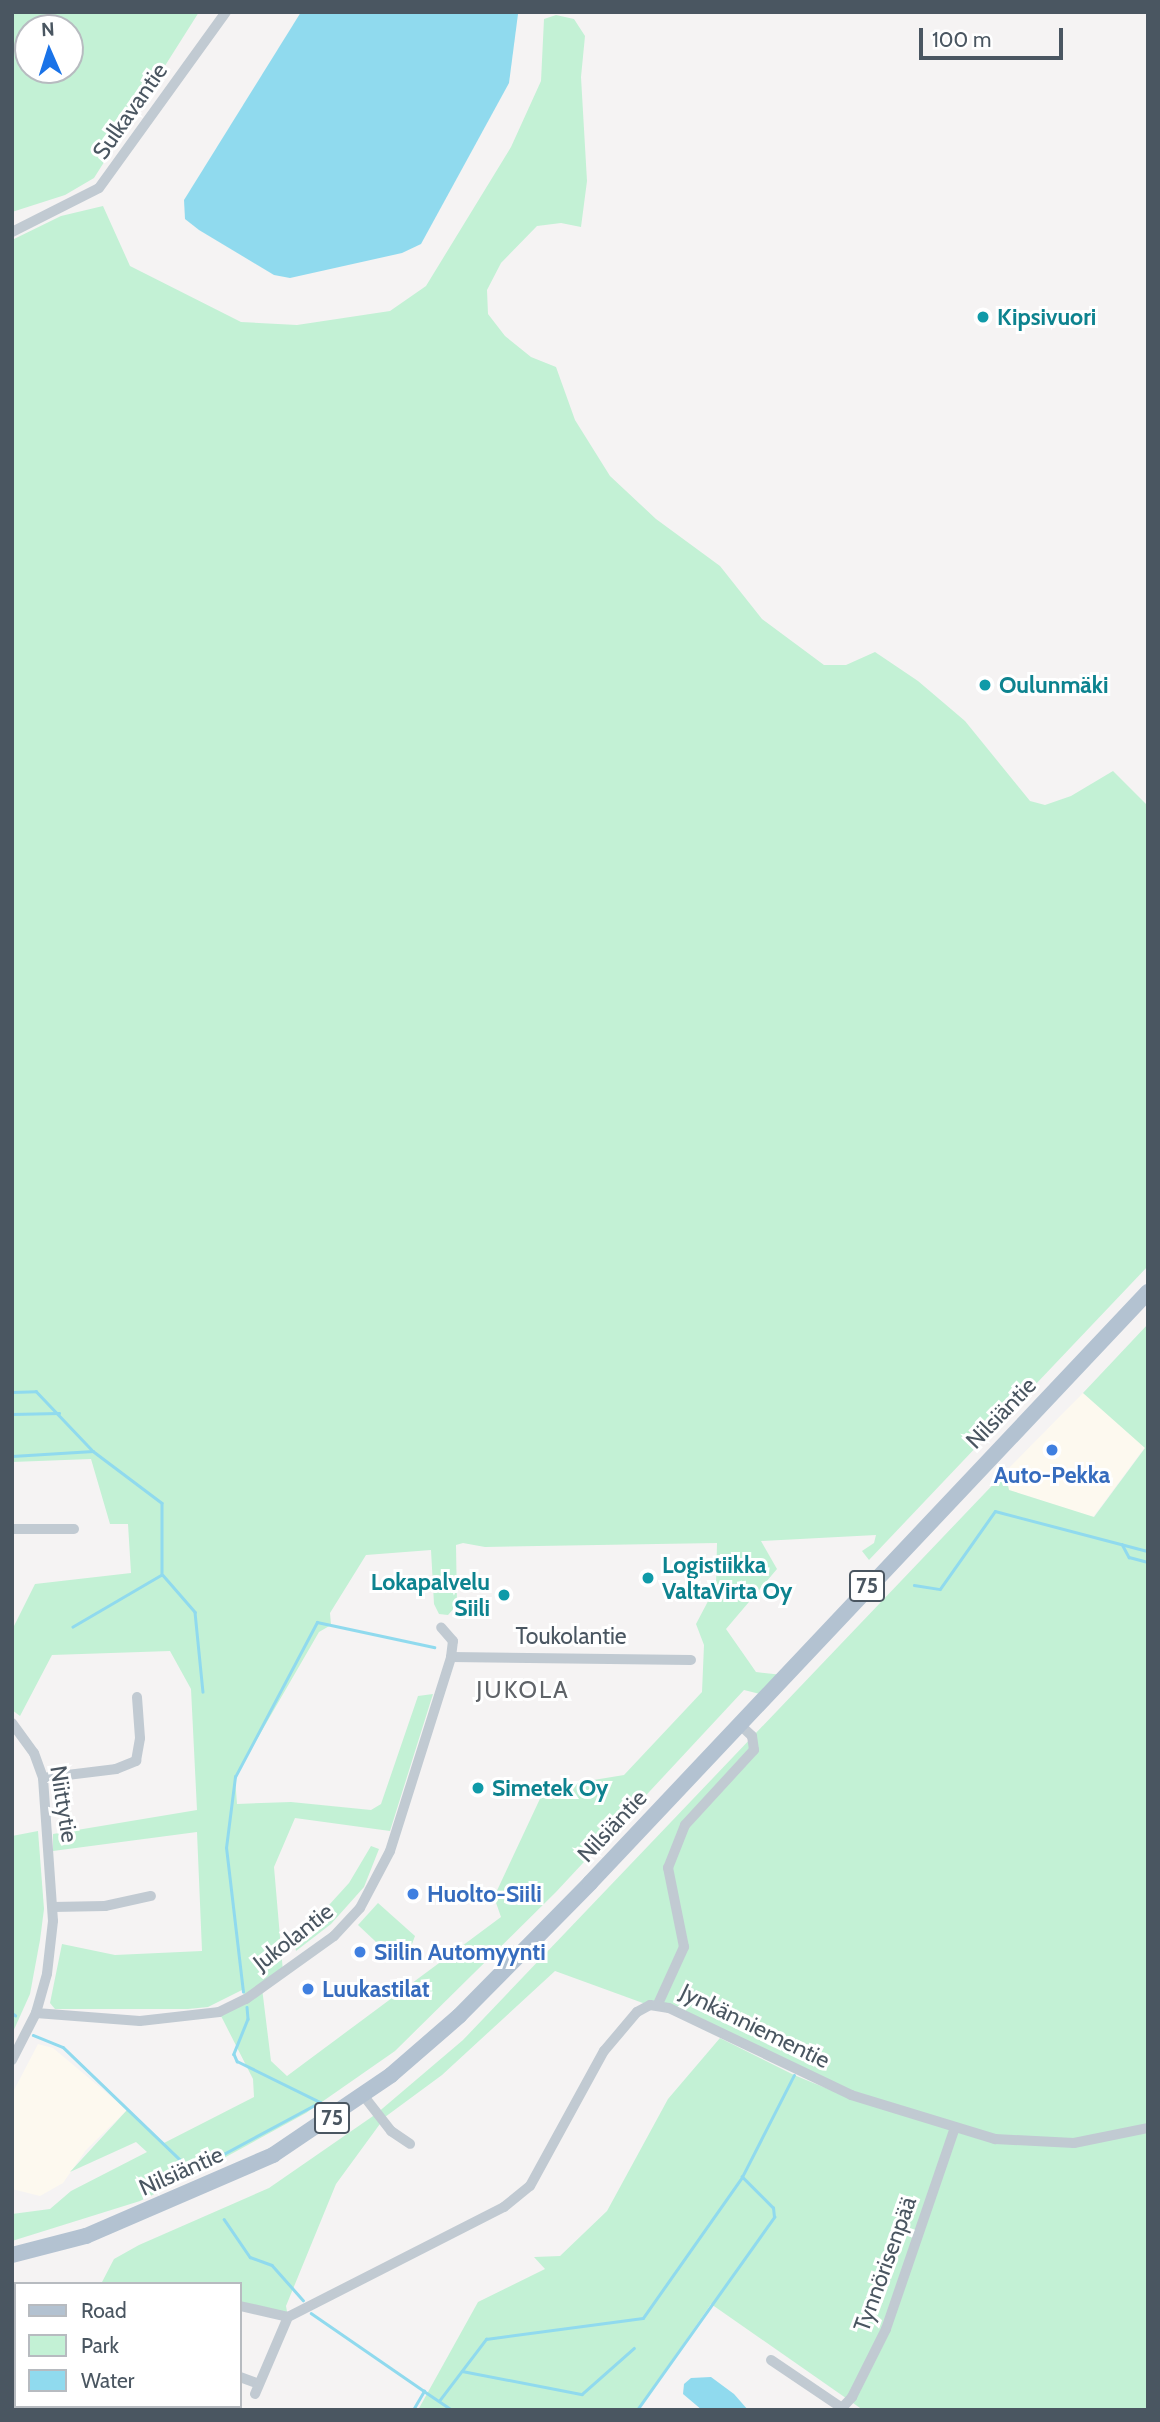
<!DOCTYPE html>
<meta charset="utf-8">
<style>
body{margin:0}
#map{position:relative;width:1160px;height:2422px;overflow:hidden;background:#f5f3f3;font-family:Cabin,sans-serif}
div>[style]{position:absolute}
.commercial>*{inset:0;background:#fdf9ef}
.green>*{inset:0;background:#c3f1d5}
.water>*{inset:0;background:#90daee}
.stream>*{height:2.5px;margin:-1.25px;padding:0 1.25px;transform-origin:1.25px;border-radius:1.25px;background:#90daee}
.minor>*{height:10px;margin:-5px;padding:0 5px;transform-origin:5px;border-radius:5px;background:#c1cad2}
.primary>*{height:16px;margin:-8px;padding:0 8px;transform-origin:8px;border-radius:8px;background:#b3c2d1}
.dots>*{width:19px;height:19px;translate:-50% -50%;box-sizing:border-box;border:4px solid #fff;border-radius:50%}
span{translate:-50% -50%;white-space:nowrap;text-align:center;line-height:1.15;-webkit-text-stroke:6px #fff;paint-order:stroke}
.shield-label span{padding:2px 5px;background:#fff;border:2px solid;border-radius:5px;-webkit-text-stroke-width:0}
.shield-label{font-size:21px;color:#4a5661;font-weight:700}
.street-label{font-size:23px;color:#4a5661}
.culture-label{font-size:23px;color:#0d838f;font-weight:700}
.left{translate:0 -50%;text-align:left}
.right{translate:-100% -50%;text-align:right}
.shop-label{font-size:23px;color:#366cbe;font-weight:700}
.neighbourhood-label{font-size:24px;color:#5f6368;letter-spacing:2px}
.frame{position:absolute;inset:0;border:14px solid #4a5661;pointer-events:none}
.legend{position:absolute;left:14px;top:2282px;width:228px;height:126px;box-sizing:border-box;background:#fff;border:2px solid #b7bbc0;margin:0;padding:9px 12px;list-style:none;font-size:21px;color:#4a5661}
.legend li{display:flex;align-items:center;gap:14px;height:35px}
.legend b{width:35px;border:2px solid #b7bbc0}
.north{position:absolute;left:14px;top:14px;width:70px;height:70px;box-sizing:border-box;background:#fff;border:2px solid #b7bbc0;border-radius:50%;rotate:357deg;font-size:19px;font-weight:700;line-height:28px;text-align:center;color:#4a5661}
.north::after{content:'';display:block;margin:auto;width:24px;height:32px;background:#1a73e8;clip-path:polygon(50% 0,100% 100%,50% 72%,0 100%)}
.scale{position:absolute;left:919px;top:28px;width:144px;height:32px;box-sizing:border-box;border:4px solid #4a5661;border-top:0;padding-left:9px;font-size:21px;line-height:24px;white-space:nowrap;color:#4a5661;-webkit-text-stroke:5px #fff;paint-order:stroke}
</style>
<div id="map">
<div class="commercial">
<div style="clip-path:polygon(1083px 1393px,1145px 1447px,1093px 1517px,1009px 1490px,1005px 1472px)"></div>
<div style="clip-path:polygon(38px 2044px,53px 2048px,127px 2110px,86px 2150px,63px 2183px,40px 2196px,12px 2189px,12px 2094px)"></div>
</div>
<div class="green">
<div style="clip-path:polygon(evenodd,12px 12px,199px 12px,94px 178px,65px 195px,12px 212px,12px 12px,28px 28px,70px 28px,70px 70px,28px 70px,28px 28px)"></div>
<div style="clip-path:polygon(evenodd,556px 15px,574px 19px,585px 36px,581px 77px,587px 181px,581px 227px,561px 223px,537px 226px,501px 263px,487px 290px,488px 314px,505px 336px,531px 357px,556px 367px,575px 420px,610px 476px,656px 519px,720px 566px,762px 619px,824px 665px,846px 665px,875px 652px,918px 681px,965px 721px,1030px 801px,1045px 805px,1071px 796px,1113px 771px,1148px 806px,1148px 1266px,869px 1560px,862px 1551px,874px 1543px,876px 1535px,761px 1541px,777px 1569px,726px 1629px,756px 1672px,783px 1675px,764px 1695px,744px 1690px,556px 1892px,395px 2051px,306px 2113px,191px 2176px,140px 2201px,12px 2241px,12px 2214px,50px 2209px,71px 2191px,147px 2152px,136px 2142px,70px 2172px,127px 2110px,162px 2144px,254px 2097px,253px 2079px,219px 2012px,246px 1998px,242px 1990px,208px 2007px,188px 2009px,55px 2009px,50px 2003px,62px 1944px,115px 1955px,202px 1951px,197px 1832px,53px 1851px,53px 1834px,197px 1810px,191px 1689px,170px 1651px,52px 1655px,20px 1716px,12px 1710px,12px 1630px,35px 1584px,131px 1573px,128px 1524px,110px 1524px,91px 1459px,12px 1462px,12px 240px,61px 216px,103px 206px,130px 266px,241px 322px,297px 325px,390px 311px,426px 286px,511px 147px,541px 81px,544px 19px,556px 15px,463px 1543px,485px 1547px,717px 1543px,716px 1586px,696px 1624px,704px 1645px,702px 1692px,624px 1775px,545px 1788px,494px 1897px,501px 1917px,287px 2076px,271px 2061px,262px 1988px,283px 1972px,274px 1867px,295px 1818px,390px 1831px,433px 1694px,418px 1696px,381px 1804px,371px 1810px,291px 1802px,237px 1804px,235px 1777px,319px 1632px,331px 1625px,330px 1613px,366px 1555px,431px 1550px,434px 1604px,439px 1614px,448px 1615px,457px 1605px,456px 1545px,463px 1543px)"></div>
<div style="clip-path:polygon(1148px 1324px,1148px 2410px,863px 2410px,711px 2304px,637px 2410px,418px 2410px,478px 2302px,545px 2269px,534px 2257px,560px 2256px,607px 2211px,668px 2099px,720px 2038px,794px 2075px,850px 2098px,876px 2102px,695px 2022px,555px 1971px,442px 2075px,385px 2117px,336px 2184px,286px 2306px,288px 2317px,240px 2306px,240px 2284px,101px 2284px,114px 2259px,139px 2245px,269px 2188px,376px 2114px,463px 2040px,1005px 1472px,1009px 1490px,1094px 1517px,1145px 1448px,1083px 1393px)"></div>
<div style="clip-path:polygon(38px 1831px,44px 1909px,40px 1940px,30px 1994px,12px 2034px,12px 1836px)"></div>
<div style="clip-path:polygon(371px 1846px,379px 1849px,364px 1887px,331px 1924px,296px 1951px,293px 1932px,319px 1916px,349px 1883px)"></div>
<div style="clip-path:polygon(378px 1903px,415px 1936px,412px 1944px,393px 1958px,358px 1925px)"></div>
</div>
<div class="water">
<div style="clip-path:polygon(301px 12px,518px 14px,509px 83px,421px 244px,402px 253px,290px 278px,274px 275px,199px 230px,185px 219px,184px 200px)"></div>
<div style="clip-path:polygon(711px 2377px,734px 2394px,748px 2410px,702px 2410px,683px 2394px,684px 2384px,691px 2378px)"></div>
</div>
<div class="stream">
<div style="left:12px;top:1392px;width:24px;rotate:-2deg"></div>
<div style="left:36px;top:1391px;width:81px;rotate:46.5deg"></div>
<div style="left:12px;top:1414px;width:47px;rotate:-1.2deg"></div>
<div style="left:12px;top:1456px;width:81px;rotate:-3.5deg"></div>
<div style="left:93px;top:1451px;width:86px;rotate:37deg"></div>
<div style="left:162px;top:1503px;width:72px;rotate:90deg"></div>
<div style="left:162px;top:1575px;width:103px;rotate:149.7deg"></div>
<div style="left:1122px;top:1544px;width:15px;rotate:62deg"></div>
<div style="left:1129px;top:1557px;width:20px;rotate:15deg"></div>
<div style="left:163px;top:1575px;width:49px;rotate:49.1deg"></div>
<div style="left:195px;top:1612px;width:80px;rotate:84.3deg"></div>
<div style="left:914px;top:1585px;width:26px;rotate:9deg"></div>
<div style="left:940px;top:1589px;width:95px;rotate:-54.8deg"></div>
<div style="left:995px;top:1511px;width:158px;rotate:14.7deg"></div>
<div style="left:243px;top:1992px;width:145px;rotate:-96.7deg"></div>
<div style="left:226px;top:1848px;width:72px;rotate:-82.8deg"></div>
<div style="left:235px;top:1777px;width:175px;rotate:-62.1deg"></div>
<div style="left:317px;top:1622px;width:120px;rotate:12.1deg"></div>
<div style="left:247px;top:2007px;width:12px;rotate:85deg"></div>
<div style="left:248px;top:2019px;width:38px;rotate:112deg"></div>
<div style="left:234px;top:2054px;width:8px;rotate:67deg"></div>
<div style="left:237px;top:2061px;width:93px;rotate:26.3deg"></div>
<div style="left:12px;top:2013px;width:4px;rotate:34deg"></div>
<div style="left:33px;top:2035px;width:32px;rotate:22deg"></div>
<div style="left:63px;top:2047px;width:179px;rotate:43.9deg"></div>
<div style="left:192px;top:2171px;width:145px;rotate:-28.3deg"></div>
<div style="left:224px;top:2219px;width:46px;rotate:55.6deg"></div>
<div style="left:250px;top:2257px;width:23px;rotate:20deg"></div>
<div style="left:272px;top:2265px;width:47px;rotate:48.5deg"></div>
<div style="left:311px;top:2313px;width:137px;rotate:34.6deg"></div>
<div style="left:462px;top:2371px;width:122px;rotate:10.9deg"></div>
<div style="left:582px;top:2394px;width:69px;rotate:-41.5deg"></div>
<div style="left:439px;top:2401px;width:78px;rotate:-52.8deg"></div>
<div style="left:486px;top:2339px;width:158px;rotate:-7.6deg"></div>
<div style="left:643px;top:2318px;width:172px;rotate:-54.9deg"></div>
<div style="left:413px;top:2410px;width:22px;rotate:-60deg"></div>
<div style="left:424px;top:2391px;width:34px;rotate:34deg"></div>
<div style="left:637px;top:2410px;width:237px;rotate:-54.6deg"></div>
<div style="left:774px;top:2217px;width:9px;rotate:-96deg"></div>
<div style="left:773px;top:2208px;width:44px;rotate:-135deg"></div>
<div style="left:742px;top:2177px;width:114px;rotate:-63deg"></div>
</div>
<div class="minor">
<div style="left:12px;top:232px;width:97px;rotate:-26.8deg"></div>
<div style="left:99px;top:188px;width:217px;rotate:-54.2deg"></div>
<div style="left:12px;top:1529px;width:62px"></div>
<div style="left:451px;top:1657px;width:240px;rotate:0.7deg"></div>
<div style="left:12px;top:1723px;width:37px;rotate:54deg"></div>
<div style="left:34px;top:1753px;width:27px;rotate:70deg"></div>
<div style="left:43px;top:1778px;width:143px;rotate:86deg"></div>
<div style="left:53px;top:1921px;width:53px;rotate:96.5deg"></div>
<div style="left:47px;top:1974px;width:41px;rotate:105.8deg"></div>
<div style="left:36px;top:2013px;width:53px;rotate:117.1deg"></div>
<div style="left:43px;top:1778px;width:74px;rotate:-7deg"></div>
<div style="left:116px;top:1769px;width:22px;rotate:-22deg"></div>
<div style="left:136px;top:1761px;width:23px;rotate:-80deg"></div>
<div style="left:140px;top:1738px;width:41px;rotate:-94.2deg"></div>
<div style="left:53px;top:1907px;width:52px;rotate:-1.1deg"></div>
<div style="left:105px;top:1906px;width:47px;rotate:-12.3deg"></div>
<div style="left:658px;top:2004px;width:63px;rotate:-65.5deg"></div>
<div style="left:684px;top:1947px;width:81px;rotate:-101.4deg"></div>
<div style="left:668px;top:1868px;width:46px;rotate:-68.4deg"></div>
<div style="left:685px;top:1825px;width:102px;rotate:-47.4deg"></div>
<div style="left:754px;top:1750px;width:14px;rotate:-98deg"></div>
<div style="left:752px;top:1736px;width:19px;rotate:-137deg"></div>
<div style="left:36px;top:2013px;width:104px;rotate:4.4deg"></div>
<div style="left:140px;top:2021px;width:80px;rotate:-6.5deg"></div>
<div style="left:219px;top:2012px;width:30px;rotate:-26deg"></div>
<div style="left:246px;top:1999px;width:108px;rotate:-35.6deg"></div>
<div style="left:334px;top:1936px;width:38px;rotate:-47deg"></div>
<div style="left:360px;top:1908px;width:64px;rotate:-62.2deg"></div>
<div style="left:390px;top:1851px;width:203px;rotate:-72.5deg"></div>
<div style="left:451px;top:1657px;width:16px;rotate:-83deg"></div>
<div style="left:453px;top:1641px;width:18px;rotate:-131deg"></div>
<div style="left:363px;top:2095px;width:46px;rotate:52.1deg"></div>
<div style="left:391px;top:2131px;width:23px;rotate:34deg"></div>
<div style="left:240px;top:2306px;width:49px;rotate:12.9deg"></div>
<div style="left:771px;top:2360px;width:86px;rotate:34.1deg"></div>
<div style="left:240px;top:2377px;width:20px;rotate:20deg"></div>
<div style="left:12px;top:2379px;width:4px"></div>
<div style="left:255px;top:2394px;width:84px;rotate:-66.8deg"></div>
<div style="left:288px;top:2317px;width:242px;rotate:-27deg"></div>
<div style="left:504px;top:2207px;width:33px;rotate:-39deg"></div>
<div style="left:530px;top:2186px;width:154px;rotate:-61.3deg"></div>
<div style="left:604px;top:2051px;width:51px;rotate:-49.8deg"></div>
<div style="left:637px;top:2012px;width:15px;rotate:-28deg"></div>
<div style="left:650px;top:2005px;width:19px;rotate:9deg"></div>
<div style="left:669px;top:2008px;width:202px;rotate:25.5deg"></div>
<div style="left:851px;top:2095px;width:151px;rotate:17deg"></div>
<div style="left:995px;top:2139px;width:79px;rotate:2.9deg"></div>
<div style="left:1074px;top:2143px;width:76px;rotate:-11.5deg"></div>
<div style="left:840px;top:2410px;width:18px;rotate:-47deg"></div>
<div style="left:852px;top:2397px;width:76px;rotate:-63.4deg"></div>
<div style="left:886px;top:2329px;width:213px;rotate:-71.1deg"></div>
</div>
<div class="primary">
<div style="left:12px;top:2255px;width:76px;rotate:-14.4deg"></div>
<div style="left:86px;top:2236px;width:204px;rotate:-23.4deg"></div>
<div style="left:273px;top:2155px;width:143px;rotate:-34.1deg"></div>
<div style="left:391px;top:2075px;width:90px;rotate:-40.9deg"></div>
<div style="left:459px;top:2016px;width:187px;rotate:-45.4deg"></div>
<div style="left:590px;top:1883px;width:813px;rotate:-46.65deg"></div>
</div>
<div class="dots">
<div style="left:983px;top:317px;background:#0f9aa8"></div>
<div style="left:985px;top:685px;background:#0f9aa8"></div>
<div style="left:1052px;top:1450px;background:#3f7fe0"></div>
<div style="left:648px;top:1578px;background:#0f9aa8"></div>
<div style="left:504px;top:1595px;background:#0f9aa8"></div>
<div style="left:478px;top:1788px;background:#0f9aa8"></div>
<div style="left:413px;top:1894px;background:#3f7fe0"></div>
<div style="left:360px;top:1952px;background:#3f7fe0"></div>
<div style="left:308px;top:1989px;background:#3f7fe0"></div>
</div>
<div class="shield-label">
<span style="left:867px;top:1586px">75</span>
<span style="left:332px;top:2118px">75</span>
</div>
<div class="street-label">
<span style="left:130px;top:111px;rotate:-55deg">Sulkavantie</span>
<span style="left:1001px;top:1413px;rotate:-46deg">Nilsiäntie</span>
<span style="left:571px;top:1636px">Toukolantie</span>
<span style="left:64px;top:1804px;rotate:81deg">Niittytie</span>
<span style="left:612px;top:1826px;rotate:-47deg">Nilsiäntie</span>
<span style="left:293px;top:1937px;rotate:-38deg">Jukolantie</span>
<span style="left:755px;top:2026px;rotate:26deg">Jynkänniementie</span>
<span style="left:181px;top:2171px;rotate:-24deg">Nilsiäntie</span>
<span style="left:885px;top:2264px;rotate:-70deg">Tynnörisenpää</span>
</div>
<div class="culture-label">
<span class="left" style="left:997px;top:317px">Kipsivuori</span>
<span class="left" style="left:999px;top:685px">Oulunmäki</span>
<span class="left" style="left:662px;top:1578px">Logistiikka<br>ValtaVirta Oy</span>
<span class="right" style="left:490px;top:1595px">Lokapalvelu<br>Siili</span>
<span class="left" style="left:492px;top:1788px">Simetek Oy</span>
</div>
<div class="shop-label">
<span style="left:1052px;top:1475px">Auto-Pekka</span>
<span class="left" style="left:427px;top:1894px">Huolto-Siili</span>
<span class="left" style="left:374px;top:1952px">Siilin Automyynti</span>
<span class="left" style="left:322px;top:1989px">Luukastilat</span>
</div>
<div class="neighbourhood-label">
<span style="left:523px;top:1690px">JUKOLA</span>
</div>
<div class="frame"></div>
<ul class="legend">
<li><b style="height:9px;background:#b3c2d1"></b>Road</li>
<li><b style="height:19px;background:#c3f1d5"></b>Park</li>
<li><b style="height:19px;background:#90daee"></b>Water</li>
</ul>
<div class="north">N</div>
<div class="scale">100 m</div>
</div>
